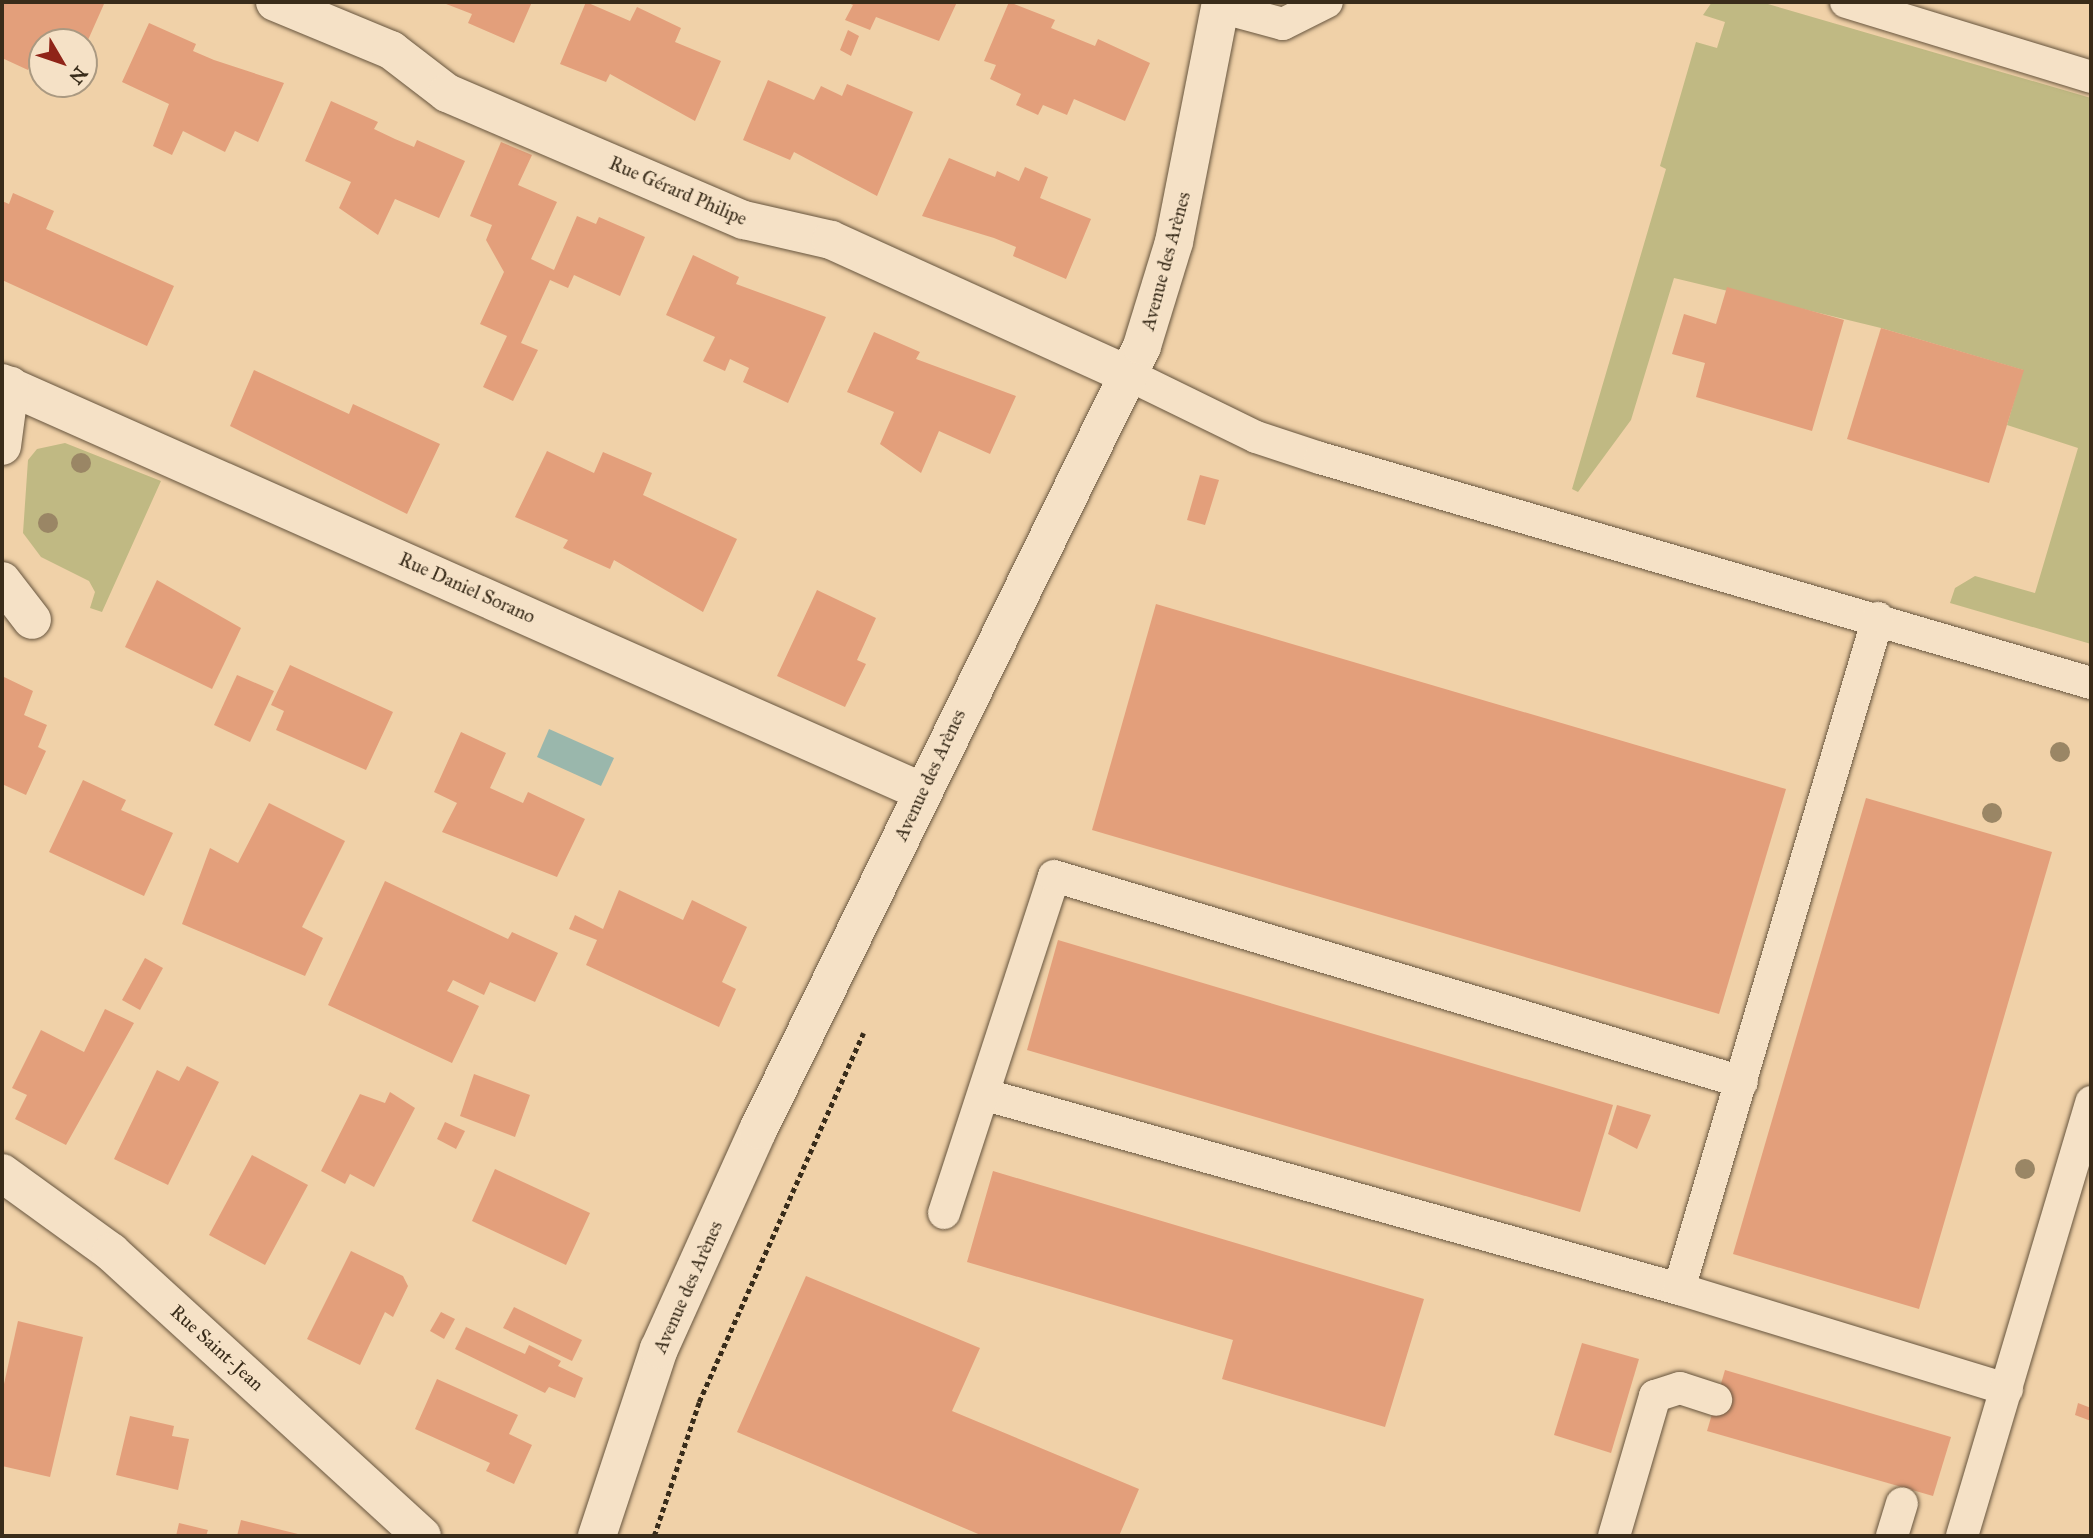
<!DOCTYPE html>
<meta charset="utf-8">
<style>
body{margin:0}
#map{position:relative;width:2093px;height:1538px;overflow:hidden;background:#f0d1a8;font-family:"IM FELL Great Primer",serif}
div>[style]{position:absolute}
.green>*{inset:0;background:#c0b983}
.water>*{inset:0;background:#9ab7ac}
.building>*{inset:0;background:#e39f7b}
.path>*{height:4.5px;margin-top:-2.25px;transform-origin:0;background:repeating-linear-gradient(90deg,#392c1a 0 5px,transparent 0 8.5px)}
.roads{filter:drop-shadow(0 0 2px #67553e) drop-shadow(0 0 2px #67553e)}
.lane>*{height:32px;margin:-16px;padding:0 16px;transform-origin:16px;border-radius:16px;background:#f5e1c6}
.street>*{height:38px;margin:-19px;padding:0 19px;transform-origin:19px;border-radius:19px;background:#f5e1c6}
.secondary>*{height:38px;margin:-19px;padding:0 19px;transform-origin:19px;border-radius:19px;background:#f5e1c6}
.trees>*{width:20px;height:20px;margin:-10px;border-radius:50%;background:#9a8665}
span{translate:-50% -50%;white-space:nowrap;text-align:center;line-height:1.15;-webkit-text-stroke:6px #f5e1c6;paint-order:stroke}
.street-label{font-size:19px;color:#392c1a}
.frame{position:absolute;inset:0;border:4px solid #392c1a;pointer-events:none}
.north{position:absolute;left:28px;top:28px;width:70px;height:70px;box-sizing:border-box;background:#f5e1c6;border:2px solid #aa9981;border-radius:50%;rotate:129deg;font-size:19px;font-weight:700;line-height:28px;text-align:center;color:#392c1a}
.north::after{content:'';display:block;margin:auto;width:24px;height:32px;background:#8f2418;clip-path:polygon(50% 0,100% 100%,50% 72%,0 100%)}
</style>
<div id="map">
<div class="green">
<div style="clip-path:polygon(1712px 2px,1761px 2px,2091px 98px,2091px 644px,1950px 603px,1955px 588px,1975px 576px,2035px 593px,2078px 448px,2007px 425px,2023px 370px,1881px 328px,1674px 278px,1631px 420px,1578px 492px,1572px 489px,1666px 169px,1660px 166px,1696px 42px,1717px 48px,1725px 22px,1703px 15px)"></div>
<div style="clip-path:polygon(65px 443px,161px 481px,102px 612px,90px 608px,95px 592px,89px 581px,41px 557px,23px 533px,28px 460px,37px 449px)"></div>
</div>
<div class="water">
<div style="clip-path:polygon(549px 729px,614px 758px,601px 786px,537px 757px)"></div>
</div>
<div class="building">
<div style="clip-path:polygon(2px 2px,98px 2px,104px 4px,84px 49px,84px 42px,42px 42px,28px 70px,2px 58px)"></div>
<div style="clip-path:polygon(441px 2px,532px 2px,514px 43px,468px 23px,472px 14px)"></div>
<div style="clip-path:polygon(586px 2px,630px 21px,637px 7px,681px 28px,675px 42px,721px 61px,695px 121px,610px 74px,606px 82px,560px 64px)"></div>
<div style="clip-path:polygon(846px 2px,957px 2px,939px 41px,876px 17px,870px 30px,845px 20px,853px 5px)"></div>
<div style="clip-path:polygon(1009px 2px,1055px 20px,1051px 28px,1095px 46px,1098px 39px,1150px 63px,1125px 121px,1074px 99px,1067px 115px,1043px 105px,1038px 115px,1016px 105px,1021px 94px,990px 79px,996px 65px,984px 61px)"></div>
<div style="clip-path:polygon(149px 23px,196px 44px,193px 51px,214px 60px,284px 83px,258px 142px,235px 131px,225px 152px,183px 131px,172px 155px,153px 146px,169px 104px,122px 82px)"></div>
<div style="clip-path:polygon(848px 30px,859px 36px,851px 56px,840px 50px)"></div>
<div style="clip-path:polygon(768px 80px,814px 100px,821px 86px,842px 96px,847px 84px,913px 112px,877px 196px,794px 152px,790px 160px,743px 140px)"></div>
<div style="clip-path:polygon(331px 101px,378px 122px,374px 129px,395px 139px,414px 147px,417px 140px,465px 161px,439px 218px,395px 199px,378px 235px,339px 208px,351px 182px,305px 161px)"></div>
<div style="clip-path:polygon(501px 142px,532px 155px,518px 185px,557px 202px,531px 259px,554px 270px,577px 216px,596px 224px,599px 217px,645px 237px,620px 296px,574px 275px,568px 288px,550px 280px,521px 343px,538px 350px,513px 401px,483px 387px,507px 336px,480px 324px,504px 272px,486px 240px,492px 225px,470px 216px)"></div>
<div style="clip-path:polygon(949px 158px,995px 177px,997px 171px,1019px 181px,1025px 167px,1048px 177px,1040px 198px,1091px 219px,1066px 279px,1013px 256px,1016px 247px,994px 238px,922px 216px)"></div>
<div style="clip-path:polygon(13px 193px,54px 211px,46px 229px,174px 286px,147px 346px,2px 280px,2px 201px,9px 204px)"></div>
<div style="clip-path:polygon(693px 255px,739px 277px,736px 284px,826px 317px,788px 403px,743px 382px,749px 368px,730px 359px,725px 371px,703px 361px,715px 337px,666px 315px)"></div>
<div style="clip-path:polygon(1727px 287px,1844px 320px,1812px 431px,1696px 397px,1705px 363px,1672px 354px,1684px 314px,1716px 324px)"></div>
<div style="clip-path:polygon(1881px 328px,2024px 370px,1989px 483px,1847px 439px)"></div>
<div style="clip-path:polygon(874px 332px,920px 352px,916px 359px,1016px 396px,990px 454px,939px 431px,921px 473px,880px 444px,894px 412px,847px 392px)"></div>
<div style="clip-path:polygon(254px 370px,349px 414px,353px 404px,440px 444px,407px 514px,230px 426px)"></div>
<div style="clip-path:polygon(547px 451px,594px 473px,603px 452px,652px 473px,643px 495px,737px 539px,703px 612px,614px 560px,610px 569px,563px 548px,568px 540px,515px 517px)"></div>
<div style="clip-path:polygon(1200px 475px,1219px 480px,1205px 525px,1187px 520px)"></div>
<div style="clip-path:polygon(157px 580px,241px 628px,212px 689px,125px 647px)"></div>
<div style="clip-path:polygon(817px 590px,876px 618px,857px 660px,866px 664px,845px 707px,777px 676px)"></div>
<div style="clip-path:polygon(1156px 604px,1786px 789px,1719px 1014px,1092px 830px)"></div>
<div style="clip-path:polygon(290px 665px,393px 712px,366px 770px,276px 730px,284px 711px,271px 705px)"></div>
<div style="clip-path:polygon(237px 675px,274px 691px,250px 742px,214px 725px)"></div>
<div style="clip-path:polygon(2px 676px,33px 691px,24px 715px,47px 725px,38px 747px,46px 751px,26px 795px,2px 784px)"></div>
<div style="clip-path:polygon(461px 732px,506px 753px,490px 788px,523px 803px,528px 792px,585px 819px,557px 877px,442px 832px,457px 803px,434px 792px)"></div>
<div style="clip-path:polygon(83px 780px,126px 800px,121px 810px,173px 833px,144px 896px,49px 852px)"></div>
<div style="clip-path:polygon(1866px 798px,2052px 852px,1919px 1309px,1733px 1254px)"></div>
<div style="clip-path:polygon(269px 803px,345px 841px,302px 927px,323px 938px,305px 976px,182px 924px,210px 848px,238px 863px)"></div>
<div style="clip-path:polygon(385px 881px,508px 939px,512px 932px,558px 953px,535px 1002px,490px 982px,484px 995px,453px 980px,447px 991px,479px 1006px,452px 1063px,328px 1005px)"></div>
<div style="clip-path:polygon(619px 890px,683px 920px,692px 900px,747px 927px,722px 982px,736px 989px,719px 1027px,586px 965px,597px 940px,569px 929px,575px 915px,603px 929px)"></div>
<div style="clip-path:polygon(1058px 940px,1613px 1105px,1580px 1212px,1027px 1050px)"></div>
<div style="clip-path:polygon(145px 958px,163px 968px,140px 1010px,122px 1000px)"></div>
<div style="clip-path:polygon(105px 1009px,134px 1023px,66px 1145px,15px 1119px,27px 1095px,12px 1088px,41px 1030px,84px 1052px)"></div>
<div style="clip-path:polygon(187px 1066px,219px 1082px,168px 1185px,114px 1159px,157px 1070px,179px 1081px)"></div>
<div style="clip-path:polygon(474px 1074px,530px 1095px,515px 1137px,460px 1116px)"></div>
<div style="clip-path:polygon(390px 1092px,415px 1108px,374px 1187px,350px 1174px,345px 1184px,321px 1171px,360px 1094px,385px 1103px)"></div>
<div style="clip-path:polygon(1617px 1105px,1651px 1115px,1637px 1149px,1608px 1134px)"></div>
<div style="clip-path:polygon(445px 1122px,465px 1131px,456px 1149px,437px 1139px)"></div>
<div style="clip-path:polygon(252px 1155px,308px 1185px,265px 1265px,209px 1235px)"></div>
<div style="clip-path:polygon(495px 1169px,590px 1213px,566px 1265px,472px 1221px)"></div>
<div style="clip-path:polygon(993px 1171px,1424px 1299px,1385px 1427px,1222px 1379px,1233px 1340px,967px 1262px)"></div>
<div style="clip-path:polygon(351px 1251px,403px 1276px,408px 1286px,393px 1317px,385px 1312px,360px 1365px,307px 1339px)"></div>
<div style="clip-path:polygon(806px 1276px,980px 1348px,952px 1411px,1139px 1489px,1119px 1536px,983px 1536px,737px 1432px)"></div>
<div style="clip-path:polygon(514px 1307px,582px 1340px,572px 1361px,503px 1328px)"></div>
<div style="clip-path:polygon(441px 1312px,455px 1319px,444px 1339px,430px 1331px)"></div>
<div style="clip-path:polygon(18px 1321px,83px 1337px,50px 1477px,2px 1466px,2px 1393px)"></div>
<div style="clip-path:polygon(466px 1327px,525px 1354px,529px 1345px,561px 1361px,558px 1366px,583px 1378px,575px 1398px,549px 1387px,545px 1393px,455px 1349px)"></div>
<div style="clip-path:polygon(1582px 1343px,1639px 1359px,1611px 1453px,1554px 1435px)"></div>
<div style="clip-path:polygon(1725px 1370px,1951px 1437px,1933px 1496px,1707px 1431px)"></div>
<div style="clip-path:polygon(437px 1379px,518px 1415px,509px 1434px,532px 1445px,514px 1484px,486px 1471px,490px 1463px,415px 1429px)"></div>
<div style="clip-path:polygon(2078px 1403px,2091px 1408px,2091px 1421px,2075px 1415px)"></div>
<div style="clip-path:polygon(130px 1416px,174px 1426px,172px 1436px,189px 1439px,178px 1490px,116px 1475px)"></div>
<div style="clip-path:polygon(241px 1520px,302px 1535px,302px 1536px,237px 1536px)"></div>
<div style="clip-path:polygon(179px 1523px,208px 1530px,206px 1536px,176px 1536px)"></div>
</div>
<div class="path">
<div style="left:654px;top:1536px;width:141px;rotate:-71.4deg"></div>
<div style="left:699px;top:1402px;width:404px;rotate:-66deg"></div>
</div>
<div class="roads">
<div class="lane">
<div style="left:1846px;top:2px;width:256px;rotate:17deg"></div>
<div style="left:1220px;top:7px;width:65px;rotate:15.1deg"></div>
<div style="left:1283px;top:24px;width:49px;rotate:-26.6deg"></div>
<div style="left:1129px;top:375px;width:141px;rotate:26deg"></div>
<div style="left:1256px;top:437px;width:67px;rotate:18.2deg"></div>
<div style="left:1320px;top:458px;width:803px;rotate:16.27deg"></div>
<div style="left:986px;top:1095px;width:720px;rotate:15.64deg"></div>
<div style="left:1679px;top:1289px;width:343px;rotate:17deg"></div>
<div style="left:944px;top:1213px;width:354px;rotate:-71.9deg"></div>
<div style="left:1054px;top:876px;width:718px;rotate:16.67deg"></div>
<div style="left:1679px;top:1289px;width:700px;rotate:-73.48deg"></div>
<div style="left:1614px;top:1536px;width:146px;rotate:-73.7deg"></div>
<div style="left:1655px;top:1396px;width:26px;rotate:-18deg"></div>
<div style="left:1680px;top:1388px;width:38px;rotate:18deg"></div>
<div style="left:1892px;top:1536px;width:34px;rotate:-73deg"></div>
<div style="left:1962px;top:1536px;width:453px;rotate:-73.4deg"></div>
</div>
<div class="street">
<div style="left:275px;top:2px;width:126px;rotate:22.5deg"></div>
<div style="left:391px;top:50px;width:71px;rotate:37.5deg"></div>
<div style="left:447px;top:93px;width:323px;rotate:23.2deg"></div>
<div style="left:744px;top:220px;width:89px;rotate:12.9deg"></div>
<div style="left:831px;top:240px;width:327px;rotate:24.4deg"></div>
<div style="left:2px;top:383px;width:1008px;rotate:23.95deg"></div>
<div style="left:2px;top:446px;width:61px;rotate:-82.4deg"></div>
<div style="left:2px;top:581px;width:49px;rotate:52.4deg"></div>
</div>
<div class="secondary">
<div style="left:2px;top:1173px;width:135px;rotate:35.9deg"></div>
<div style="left:111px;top:1252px;width:421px;rotate:42.4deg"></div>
<div style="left:597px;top:1536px;width:197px;rotate:-71.7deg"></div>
<div style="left:659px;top:1349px;width:240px;rotate:-65.7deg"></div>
<div style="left:758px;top:1130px;width:873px;rotate:-63.9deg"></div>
<div style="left:1142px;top:346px;width:109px;rotate:-72.9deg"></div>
<div style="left:1174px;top:242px;width:245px;rotate:-78.9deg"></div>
</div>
</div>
<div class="trees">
<div style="left:81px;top:463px"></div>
<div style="left:48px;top:523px"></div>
<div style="left:2060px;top:752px"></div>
<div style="left:1992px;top:813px"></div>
<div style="left:2025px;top:1169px"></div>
</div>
<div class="street-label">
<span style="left:678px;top:191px;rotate:23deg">Rue Gérard Philipe</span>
<span style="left:1166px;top:261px;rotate:-75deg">Avenue des Arènes</span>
<span style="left:467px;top:588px;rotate:24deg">Rue Daniel Sorano</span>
<span style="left:930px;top:775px;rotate:-65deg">Avenue des Arènes</span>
<span style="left:688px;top:1287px;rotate:-66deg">Avenue des Arènes</span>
<span style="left:217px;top:1348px;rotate:42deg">Rue Saint-Jean</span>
</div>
<div class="frame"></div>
<div class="north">N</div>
</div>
